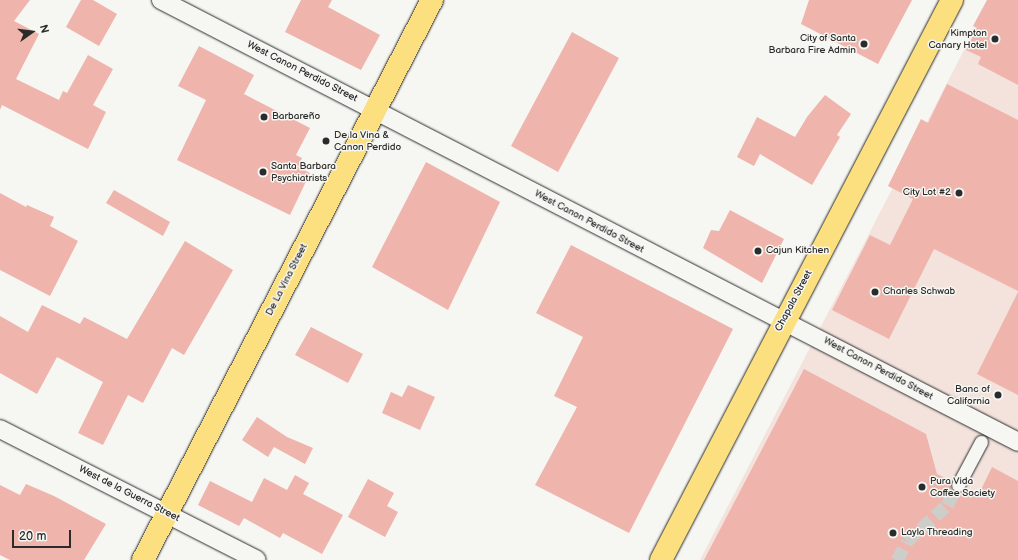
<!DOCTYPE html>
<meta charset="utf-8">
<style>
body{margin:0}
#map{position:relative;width:1018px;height:560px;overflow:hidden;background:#f6f6f2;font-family:"Balsamiq Sans",sans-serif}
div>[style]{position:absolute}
.built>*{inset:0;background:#f4e2dd}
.building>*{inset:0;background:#efb4ac}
.pedestrian-tunnel>*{height:13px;margin-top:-6.5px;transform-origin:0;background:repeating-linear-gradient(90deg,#cdcdca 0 13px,transparent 0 19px)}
.roads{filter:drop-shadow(0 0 1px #2b2b2b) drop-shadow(0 0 1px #2b2b2b)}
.pedestrian>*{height:13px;margin:-6.5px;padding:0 6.5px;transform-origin:6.5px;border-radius:6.5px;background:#f6f6f2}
.minor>*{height:18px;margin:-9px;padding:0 9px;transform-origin:9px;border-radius:9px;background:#f6f6f2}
.primary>*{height:22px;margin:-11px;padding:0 11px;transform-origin:11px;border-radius:11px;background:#fce080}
.dots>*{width:11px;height:11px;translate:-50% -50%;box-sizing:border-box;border:2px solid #f6f6f2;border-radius:50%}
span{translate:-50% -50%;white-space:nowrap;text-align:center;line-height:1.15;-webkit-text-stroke:3px #f6f6f2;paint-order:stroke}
.poi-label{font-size:10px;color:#2b2b2b}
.right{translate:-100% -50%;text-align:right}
.left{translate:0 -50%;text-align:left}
.street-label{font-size:10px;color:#2b2b2b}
.north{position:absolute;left:12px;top:12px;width:40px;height:40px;-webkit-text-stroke:3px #f6f6f2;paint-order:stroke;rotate:76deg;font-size:11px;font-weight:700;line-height:16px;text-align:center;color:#2b2b2b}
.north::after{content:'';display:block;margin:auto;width:14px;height:18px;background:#2b2b2b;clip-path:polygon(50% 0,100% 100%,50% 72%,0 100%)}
.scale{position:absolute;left:12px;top:530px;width:59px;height:18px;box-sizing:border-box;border:2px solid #2b2b2b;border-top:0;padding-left:5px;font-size:12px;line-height:14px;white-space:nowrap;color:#2b2b2b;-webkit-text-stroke:3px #f6f6f2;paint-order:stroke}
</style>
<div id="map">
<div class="built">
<div style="clip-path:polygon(990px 0,1018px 0,1018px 560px,700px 560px)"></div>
</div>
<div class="building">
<div style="clip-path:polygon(0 0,30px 0,14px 21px,39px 34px,16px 79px,59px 100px,63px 91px,67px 93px,88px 55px,113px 69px,93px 105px,106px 112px,88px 149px,2px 105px,0 110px)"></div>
<div style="clip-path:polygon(81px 0,93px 0,117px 14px,99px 46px,66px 27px)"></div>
<div style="clip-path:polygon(301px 0,332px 0,328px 7px,380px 35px,361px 70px,285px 32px)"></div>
<div style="clip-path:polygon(809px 0,912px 0,878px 64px,801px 24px)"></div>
<div style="clip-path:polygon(987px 0,1018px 0,1018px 85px,978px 64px,981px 57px,966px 50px,977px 28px,973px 26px)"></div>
<div style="clip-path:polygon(572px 32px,619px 58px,558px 172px,511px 146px)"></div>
<div style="clip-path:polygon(199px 46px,254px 75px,244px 94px,310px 128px,296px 155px,302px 158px,298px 167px,310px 173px,290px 215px,177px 160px,206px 100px,178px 86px)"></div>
<div style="clip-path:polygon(947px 84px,1018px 120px,1018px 291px,934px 249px,889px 339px,832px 310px,870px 235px,890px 245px,913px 199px,888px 186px,921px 119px,928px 123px)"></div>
<div style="clip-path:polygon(825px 95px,851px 114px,837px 135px,840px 137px,812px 185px,760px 154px,754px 166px,737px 157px,757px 117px,795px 137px,807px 117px)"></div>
<div style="clip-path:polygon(426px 162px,500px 202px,448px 310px,372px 267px)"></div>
<div style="clip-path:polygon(114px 190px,170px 222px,163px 236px,106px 203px)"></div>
<div style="clip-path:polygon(0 193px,26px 207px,27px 205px,54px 217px,50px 226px,78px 241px,50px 296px,0 270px)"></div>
<div style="clip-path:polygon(730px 210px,784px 239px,762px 283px,703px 248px,711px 230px,719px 231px)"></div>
<div style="clip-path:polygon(185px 241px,233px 270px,184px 355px,172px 348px,143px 403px,128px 395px,103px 445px,78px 433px,103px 382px,57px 357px,37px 394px,0 373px,0 316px,28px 332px,42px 305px,80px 324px,84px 317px,127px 339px)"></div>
<div style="clip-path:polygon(571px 245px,733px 329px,629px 533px,535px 485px,577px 407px,554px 396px,583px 337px,536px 313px)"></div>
<div style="clip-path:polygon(1018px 292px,1018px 395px,977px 374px)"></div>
<div style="clip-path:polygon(311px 327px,363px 354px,348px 383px,295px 355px)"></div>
<div style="clip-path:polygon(804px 369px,926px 434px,937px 474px,951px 481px,951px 489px,955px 492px,962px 492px,965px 489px,978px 496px,992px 467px,1018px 481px,1018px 560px,704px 560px)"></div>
<div style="clip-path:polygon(408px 385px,435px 397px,420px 430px,382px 413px,391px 392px,402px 397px)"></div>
<div style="clip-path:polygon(257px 417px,287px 437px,313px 448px,305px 464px,274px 447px,268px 457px,242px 440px)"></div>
<div style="clip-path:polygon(295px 475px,309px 483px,303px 494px,343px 515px,322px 554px,283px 533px,280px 538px,244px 518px,239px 526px,198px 505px,210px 481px,252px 502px,264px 478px,287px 490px)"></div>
<div style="clip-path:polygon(368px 479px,394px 493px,387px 506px,398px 512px,385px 537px,348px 517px)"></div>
<div style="clip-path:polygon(26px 484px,54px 496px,106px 524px,84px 560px,10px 560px,0 555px,0 485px,20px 495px)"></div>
</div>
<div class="pedestrian-tunnel">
<div style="left:897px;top:560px;width:21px;rotate:-62deg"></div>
<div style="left:907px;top:541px;width:54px;rotate:-42deg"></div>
<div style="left:947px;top:505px;width:23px;rotate:-61deg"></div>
</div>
<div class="roads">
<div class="pedestrian">
<div style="left:958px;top:485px;width:49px;rotate:-61.9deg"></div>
</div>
<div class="minor">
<div style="left:161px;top:0;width:964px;rotate:27.28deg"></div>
<div style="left:0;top:429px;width:288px;rotate:27deg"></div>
</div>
<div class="primary">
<div style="left:143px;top:560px;width:630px;rotate:-62.7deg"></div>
<div style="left:661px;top:560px;width:631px;rotate:-62.54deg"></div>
</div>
</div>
<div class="dots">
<div style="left:995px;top:39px;background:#2b2b2b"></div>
<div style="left:864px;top:44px;background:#2b2b2b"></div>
<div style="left:264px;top:117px;background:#2b2b2b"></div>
<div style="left:326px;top:141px;background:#2b2b2b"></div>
<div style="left:263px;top:172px;background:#2b2b2b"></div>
<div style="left:959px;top:193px;background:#2b2b2b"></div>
<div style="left:758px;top:251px;background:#2b2b2b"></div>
<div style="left:875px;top:292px;background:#2b2b2b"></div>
<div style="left:998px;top:395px;background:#2b2b2b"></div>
<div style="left:922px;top:487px;background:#2b2b2b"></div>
<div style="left:893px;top:533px;background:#2b2b2b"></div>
</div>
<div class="poi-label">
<span class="right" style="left:987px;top:39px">Kimpton<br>Canary Hotel</span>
<span class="right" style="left:856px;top:44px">City of Santa<br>Barbara Fire Admin</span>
<span class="left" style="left:272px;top:117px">Barbareño</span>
<span class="left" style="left:334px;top:141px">De la Vina &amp;<br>Canon Perdido</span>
<span class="left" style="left:271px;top:172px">Santa Barbara<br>Psychiatrists</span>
<span class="right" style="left:951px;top:193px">City Lot #2</span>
<span class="left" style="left:766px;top:251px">Cajun Kitchen</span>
<span class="left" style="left:883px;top:292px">Charles Schwab</span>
<span class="right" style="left:990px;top:395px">Banc of<br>California</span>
<span class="left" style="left:930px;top:487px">Pura Vida<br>Coffee Society</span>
<span class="left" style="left:901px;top:533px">Layla Threading</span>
</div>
<div class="street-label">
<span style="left:302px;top:72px;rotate:27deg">West Canon Perdido Street</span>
<span style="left:589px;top:222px;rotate:28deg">West Canon Perdido Street</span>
<span style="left:287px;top:280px;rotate:-63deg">De La Vina Street</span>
<span style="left:794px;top:301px;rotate:-62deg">Chapala Street</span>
<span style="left:878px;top:369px;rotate:28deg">West Canon Perdido Street</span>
<span style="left:129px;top:494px;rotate:27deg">West de la Guerra Street</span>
</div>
<div class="north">N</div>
<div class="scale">20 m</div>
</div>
